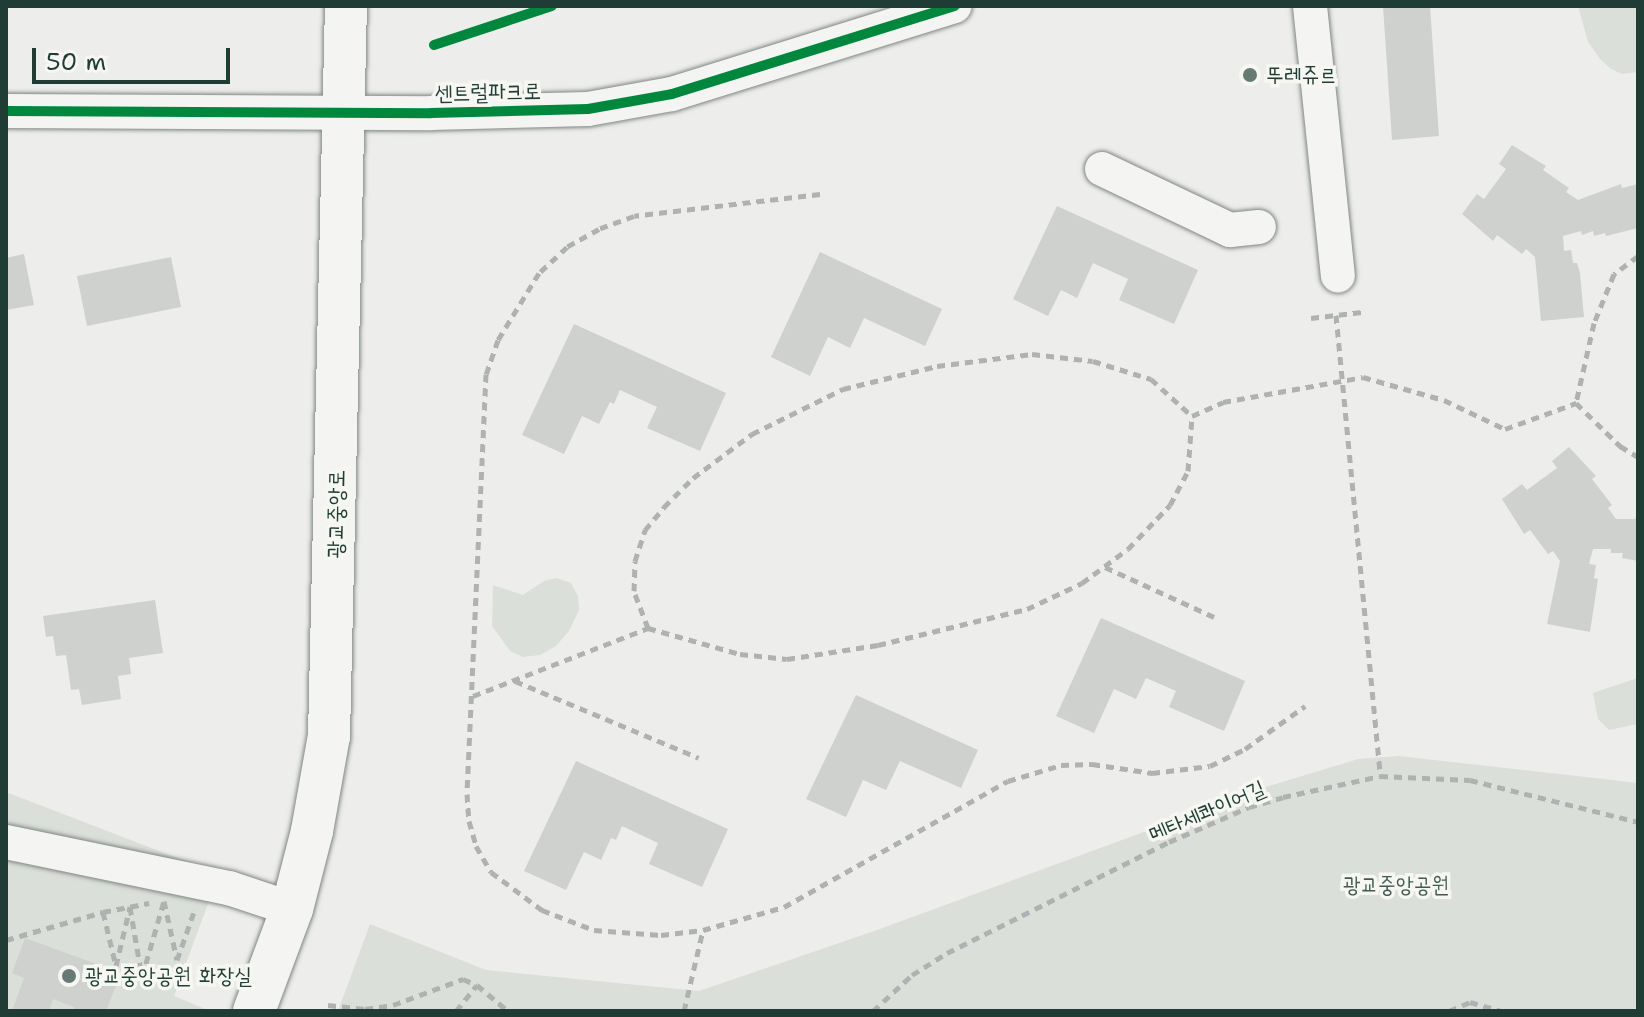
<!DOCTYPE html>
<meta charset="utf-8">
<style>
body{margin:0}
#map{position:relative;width:1644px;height:1017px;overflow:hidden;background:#edeeeb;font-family:"Shantell Sans","Poor Story",sans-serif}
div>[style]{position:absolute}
.green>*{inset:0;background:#dadfda}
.building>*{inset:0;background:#cfd1cf}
.path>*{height:5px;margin-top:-2.5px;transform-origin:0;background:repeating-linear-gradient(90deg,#afb2b0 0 8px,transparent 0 14px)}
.roads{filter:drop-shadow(0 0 2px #818784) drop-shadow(0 0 2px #818784)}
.minor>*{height:34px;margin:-17px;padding:0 17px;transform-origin:17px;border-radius:17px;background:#f4f4f2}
.major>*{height:42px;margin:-21px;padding:0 21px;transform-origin:21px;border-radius:21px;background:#f4f4f2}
.cycleway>*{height:10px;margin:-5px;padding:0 5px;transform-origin:5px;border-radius:5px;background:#00873e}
.dots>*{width:22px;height:22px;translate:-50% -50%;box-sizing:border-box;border:4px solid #f6f6f2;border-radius:50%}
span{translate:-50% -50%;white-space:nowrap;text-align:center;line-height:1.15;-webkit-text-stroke:7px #f6f6f2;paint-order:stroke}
.poi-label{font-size:22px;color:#1f3d34}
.left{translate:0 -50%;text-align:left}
.street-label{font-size:22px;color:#1f3d34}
.park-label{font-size:22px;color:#415b52}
.frame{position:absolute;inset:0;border:8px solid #1f3d34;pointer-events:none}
.scale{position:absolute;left:32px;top:48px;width:198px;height:36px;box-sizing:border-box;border:4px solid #1f3d34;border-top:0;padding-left:10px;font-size:24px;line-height:28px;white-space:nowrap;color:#1f3d34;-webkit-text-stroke:6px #f6f6f2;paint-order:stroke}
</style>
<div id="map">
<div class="green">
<div style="clip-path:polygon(1578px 6px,1638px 6px,1638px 72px,1622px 74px,1611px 69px,1600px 59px,1588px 42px)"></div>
<div style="clip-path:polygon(556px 578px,571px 583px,578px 596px,579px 610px,569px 631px,556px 646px,540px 655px,523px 657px,510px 651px,492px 626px,493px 585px,523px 595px,544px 581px)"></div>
<div style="clip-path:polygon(1638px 678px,1638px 724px,1609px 730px,1598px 719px,1593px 693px)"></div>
<div style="clip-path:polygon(1399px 756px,1638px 783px,1638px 1011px,338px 1011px,370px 924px,486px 970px,699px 991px,877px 930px,1266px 787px,1358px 759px)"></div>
<div style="clip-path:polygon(6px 792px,219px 874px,174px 996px,210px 1011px,6px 1011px)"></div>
</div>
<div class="building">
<div style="clip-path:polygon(1383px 6px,1430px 6px,1439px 136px,1392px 140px)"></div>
<div style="clip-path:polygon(1512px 145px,1546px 166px,1543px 170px,1569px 188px,1566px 192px,1578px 200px,1621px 184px,1622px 188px,1638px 184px,1638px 228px,1606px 236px,1605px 233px,1594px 236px,1593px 231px,1582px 235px,1581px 231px,1563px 236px,1564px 251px,1571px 250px,1573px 263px,1577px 263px,1580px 273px,1584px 317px,1541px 321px,1535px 257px,1526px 249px,1522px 254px,1497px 235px,1493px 241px,1462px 214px,1477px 194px,1484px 199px,1506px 169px,1499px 164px)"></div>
<div style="clip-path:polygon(1057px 206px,1198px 270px,1174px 324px,1119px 300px,1128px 279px,1093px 263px,1077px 298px,1061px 290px,1048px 316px,1013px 299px)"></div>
<div style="clip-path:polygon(820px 252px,942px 309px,925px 346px,864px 318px,850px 348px,828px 337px,810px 376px,771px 357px)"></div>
<div style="clip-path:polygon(24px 254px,34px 305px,6px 310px,6px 258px)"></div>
<div style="clip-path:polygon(171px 257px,181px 307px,87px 326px,77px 276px)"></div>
<div style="clip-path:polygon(574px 324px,726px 393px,700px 451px,647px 428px,657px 407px,620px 390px,614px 404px,610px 402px,599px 424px,582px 416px,564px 454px,522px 435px)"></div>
<div style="clip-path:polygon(1569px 447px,1596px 476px,1592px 479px,1612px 505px,1608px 508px,1616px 519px,1635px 519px,1638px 511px,1638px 561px,1622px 558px,1623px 553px,1611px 553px,1611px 549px,1593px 549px,1589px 564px,1596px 565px,1594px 578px,1598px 579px,1590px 632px,1547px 624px,1560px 561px,1553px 551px,1548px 554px,1530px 530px,1524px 534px,1502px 499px,1522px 484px,1527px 490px,1557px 468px,1552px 461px)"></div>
<div style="clip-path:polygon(155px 600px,163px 653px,129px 658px,131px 674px,118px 676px,121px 699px,82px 705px,79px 689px,71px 690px,66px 655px,56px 656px,53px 636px,46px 637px,43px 616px)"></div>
<div style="clip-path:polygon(1101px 618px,1245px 681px,1224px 731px,1169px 707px,1176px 691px,1146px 678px,1136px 699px,1114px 689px,1094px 733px,1056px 716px)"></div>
<div style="clip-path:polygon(856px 695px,978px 750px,961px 788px,900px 761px,886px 790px,863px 780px,846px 817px,806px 799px)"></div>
<div style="clip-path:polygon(576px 761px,728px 829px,702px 887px,649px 864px,658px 843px,622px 826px,616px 840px,611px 838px,601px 860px,584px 852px,566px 890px,524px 871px)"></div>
<div style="clip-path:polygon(25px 938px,121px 973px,106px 1011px,73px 1011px,74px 1007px,53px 999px,49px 1011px,12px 1011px,24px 978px,12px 973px)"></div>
</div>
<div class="path">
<div style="left:820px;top:194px;width:187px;rotate:173.3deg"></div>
<div style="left:634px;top:216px;width:37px;rotate:160deg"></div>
<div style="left:599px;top:229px;width:37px;rotate:151deg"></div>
<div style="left:567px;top:247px;width:38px;rotate:137deg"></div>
<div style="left:539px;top:273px;width:79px;rotate:121.5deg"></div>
<div style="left:498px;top:340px;width:36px;rotate:109deg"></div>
<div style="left:486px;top:374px;width:420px;rotate:92.6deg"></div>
<div style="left:467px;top:794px;width:27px;rotate:86deg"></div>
<div style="left:469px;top:821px;width:26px;rotate:74deg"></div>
<div style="left:476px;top:846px;width:30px;rotate:60deg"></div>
<div style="left:491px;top:872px;width:64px;rotate:36.7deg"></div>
<div style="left:542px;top:910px;width:56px;rotate:21deg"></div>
<div style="left:594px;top:930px;width:67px;rotate:4.3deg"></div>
<div style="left:661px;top:935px;width:42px;rotate:-6.8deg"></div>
<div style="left:703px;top:930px;width:84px;rotate:-15.9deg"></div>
<div style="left:784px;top:907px;width:257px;rotate:-29.4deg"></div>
<div style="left:1008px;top:781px;width:55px;rotate:-16.8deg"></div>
<div style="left:1061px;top:765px;width:31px;rotate:-2deg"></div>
<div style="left:1092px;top:764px;width:61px;rotate:8.5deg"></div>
<div style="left:1152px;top:773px;width:58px;rotate:-6.9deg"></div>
<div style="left:1210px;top:766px;width:39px;rotate:-26deg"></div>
<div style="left:1245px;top:749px;width:74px;rotate:-35.6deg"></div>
<div style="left:1638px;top:256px;width:30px;rotate:143deg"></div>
<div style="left:1614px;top:274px;width:53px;rotate:112.2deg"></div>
<div style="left:1594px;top:323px;width:82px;rotate:102.7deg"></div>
<div style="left:1576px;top:403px;width:62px;rotate:44.3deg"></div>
<div style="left:1620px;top:446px;width:21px;rotate:31deg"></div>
<div style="left:1336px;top:315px;width:463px;rotate:84.5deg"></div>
<div style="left:1311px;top:318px;width:51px;rotate:-6.7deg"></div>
<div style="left:1105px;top:567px;width:120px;rotate:24.6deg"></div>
<div style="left:648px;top:628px;width:40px;rotate:-111deg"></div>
<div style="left:634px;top:591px;width:30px;rotate:-88deg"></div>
<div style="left:635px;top:561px;width:33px;rotate:-72deg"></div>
<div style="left:645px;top:530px;width:30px;rotate:-50deg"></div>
<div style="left:664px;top:507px;width:41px;rotate:-45deg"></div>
<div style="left:693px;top:478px;width:74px;rotate:-36.7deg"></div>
<div style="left:752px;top:434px;width:102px;rotate:-26.3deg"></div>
<div style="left:843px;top:389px;width:97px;rotate:-13.7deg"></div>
<div style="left:937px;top:366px;width:96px;rotate:-7.2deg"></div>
<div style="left:1032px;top:354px;width:61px;rotate:6.5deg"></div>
<div style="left:1093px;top:361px;width:61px;rotate:17.2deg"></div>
<div style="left:1151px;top:379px;width:55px;rotate:42.1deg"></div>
<div style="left:515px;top:681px;width:199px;rotate:22.7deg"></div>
<div style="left:473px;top:696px;width:188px;rotate:-21.2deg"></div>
<div style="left:648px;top:628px;width:96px;rotate:15.8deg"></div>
<div style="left:740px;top:654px;width:47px;rotate:6.1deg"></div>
<div style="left:787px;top:659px;width:92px;rotate:-8.7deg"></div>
<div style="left:878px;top:645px;width:153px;rotate:-13.6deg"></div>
<div style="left:1027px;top:609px;width:61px;rotate:-25.3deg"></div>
<div style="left:1082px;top:583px;width:57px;rotate:-36.5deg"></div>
<div style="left:1128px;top:549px;width:61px;rotate:-46.3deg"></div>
<div style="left:1170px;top:505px;width:38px;rotate:-62deg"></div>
<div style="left:1188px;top:471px;width:55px;rotate:-85.8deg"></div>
<div style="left:1192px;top:416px;width:34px;rotate:-24deg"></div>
<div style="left:1223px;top:402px;width:142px;rotate:-10.1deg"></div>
<div style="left:1363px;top:377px;width:84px;rotate:15.9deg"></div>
<div style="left:1444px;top:400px;width:68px;rotate:25.4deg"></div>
<div style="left:1505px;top:429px;width:76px;rotate:-20.1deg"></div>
<div style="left:103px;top:912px;width:56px;rotate:76.5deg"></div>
<div style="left:116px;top:966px;width:61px;rotate:-76.7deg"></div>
<div style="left:130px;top:907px;width:71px;rotate:80.3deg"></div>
<div style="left:142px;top:977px;width:79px;rotate:-73.9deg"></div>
<div style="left:164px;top:901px;width:60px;rotate:77.6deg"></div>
<div style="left:177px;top:960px;width:54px;rotate:-70.6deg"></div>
<div style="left:6px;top:940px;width:101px;rotate:-16.1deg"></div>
<div style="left:103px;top:912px;width:47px;rotate:-11.1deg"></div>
<div style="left:328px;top:1005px;width:37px;rotate:6deg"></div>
<div style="left:365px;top:1009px;width:28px;rotate:-8deg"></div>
<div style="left:393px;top:1005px;width:75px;rotate:-20.4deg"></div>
<div style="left:463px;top:979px;width:15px;rotate:23deg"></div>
<div style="left:477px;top:985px;width:40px;rotate:40deg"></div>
<div style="left:456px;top:1011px;width:33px;rotate:-51deg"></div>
<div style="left:684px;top:1011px;width:83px;rotate:-76.8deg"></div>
<div style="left:873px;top:1011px;width:53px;rotate:-42.7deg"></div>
<div style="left:912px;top:975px;width:41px;rotate:-32.2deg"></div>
<div style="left:947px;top:953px;width:248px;rotate:-26.6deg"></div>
<div style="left:1169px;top:842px;width:87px;rotate:-23.6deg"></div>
<div style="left:1249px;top:807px;width:35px;rotate:-16deg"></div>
<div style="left:1283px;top:797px;width:99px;rotate:-12.2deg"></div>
<div style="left:1380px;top:776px;width:90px;rotate:2.5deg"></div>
<div style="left:1470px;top:780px;width:173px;rotate:14deg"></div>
<div style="left:1449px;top:1011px;width:23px;rotate:-23deg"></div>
<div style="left:1470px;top:1002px;width:33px;rotate:16deg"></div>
</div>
<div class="roads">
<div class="minor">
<div style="left:1310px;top:6px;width:271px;rotate:84.1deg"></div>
<div style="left:6px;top:111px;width:425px;rotate:0.3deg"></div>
<div style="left:431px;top:113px;width:157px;rotate:-1.5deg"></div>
<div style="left:588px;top:109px;width:85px;rotate:-10.1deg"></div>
<div style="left:672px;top:94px;width:296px;rotate:-17.3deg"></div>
<div style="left:1102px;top:169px;width:142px;rotate:25.5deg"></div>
<div style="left:1230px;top:230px;width:29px;rotate:-6deg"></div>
<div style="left:6px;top:842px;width:228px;rotate:11.7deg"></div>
<div style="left:229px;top:888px;width:66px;rotate:18.4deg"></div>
</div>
<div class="major">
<div style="left:254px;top:1011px;width:109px;rotate:-69.6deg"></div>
<div style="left:292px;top:909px;width:81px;rotate:-75.6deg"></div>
<div style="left:312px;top:831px;width:97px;rotate:-79.9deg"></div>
<div style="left:329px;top:736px;width:730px;rotate:-88.67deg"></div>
</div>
</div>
<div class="cycleway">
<div style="left:434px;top:45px;width:124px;rotate:-18.3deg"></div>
<div style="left:6px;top:111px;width:425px;rotate:0.3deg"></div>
<div style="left:431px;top:113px;width:157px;rotate:-1.5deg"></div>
<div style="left:588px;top:109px;width:85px;rotate:-10.1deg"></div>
<div style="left:672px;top:94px;width:296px;rotate:-17.3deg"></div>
</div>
<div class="dots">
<div style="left:1250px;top:75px;background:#677b74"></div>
<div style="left:69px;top:976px;background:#677b74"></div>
</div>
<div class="poi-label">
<span class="left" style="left:1266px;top:75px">뚜레쥬르</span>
<span class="left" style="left:85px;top:976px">광교중앙공원 화장실</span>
</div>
<div class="street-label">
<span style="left:488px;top:92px;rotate:-1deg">센트럴파크로</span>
<span style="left:336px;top:514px;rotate:-89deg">광교중앙로</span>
<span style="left:1207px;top:811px;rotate:-23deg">메타세콰이어길</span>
</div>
<div class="park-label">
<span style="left:1396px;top:885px">광교중앙공원</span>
</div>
<div class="frame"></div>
<div class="scale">50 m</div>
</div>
